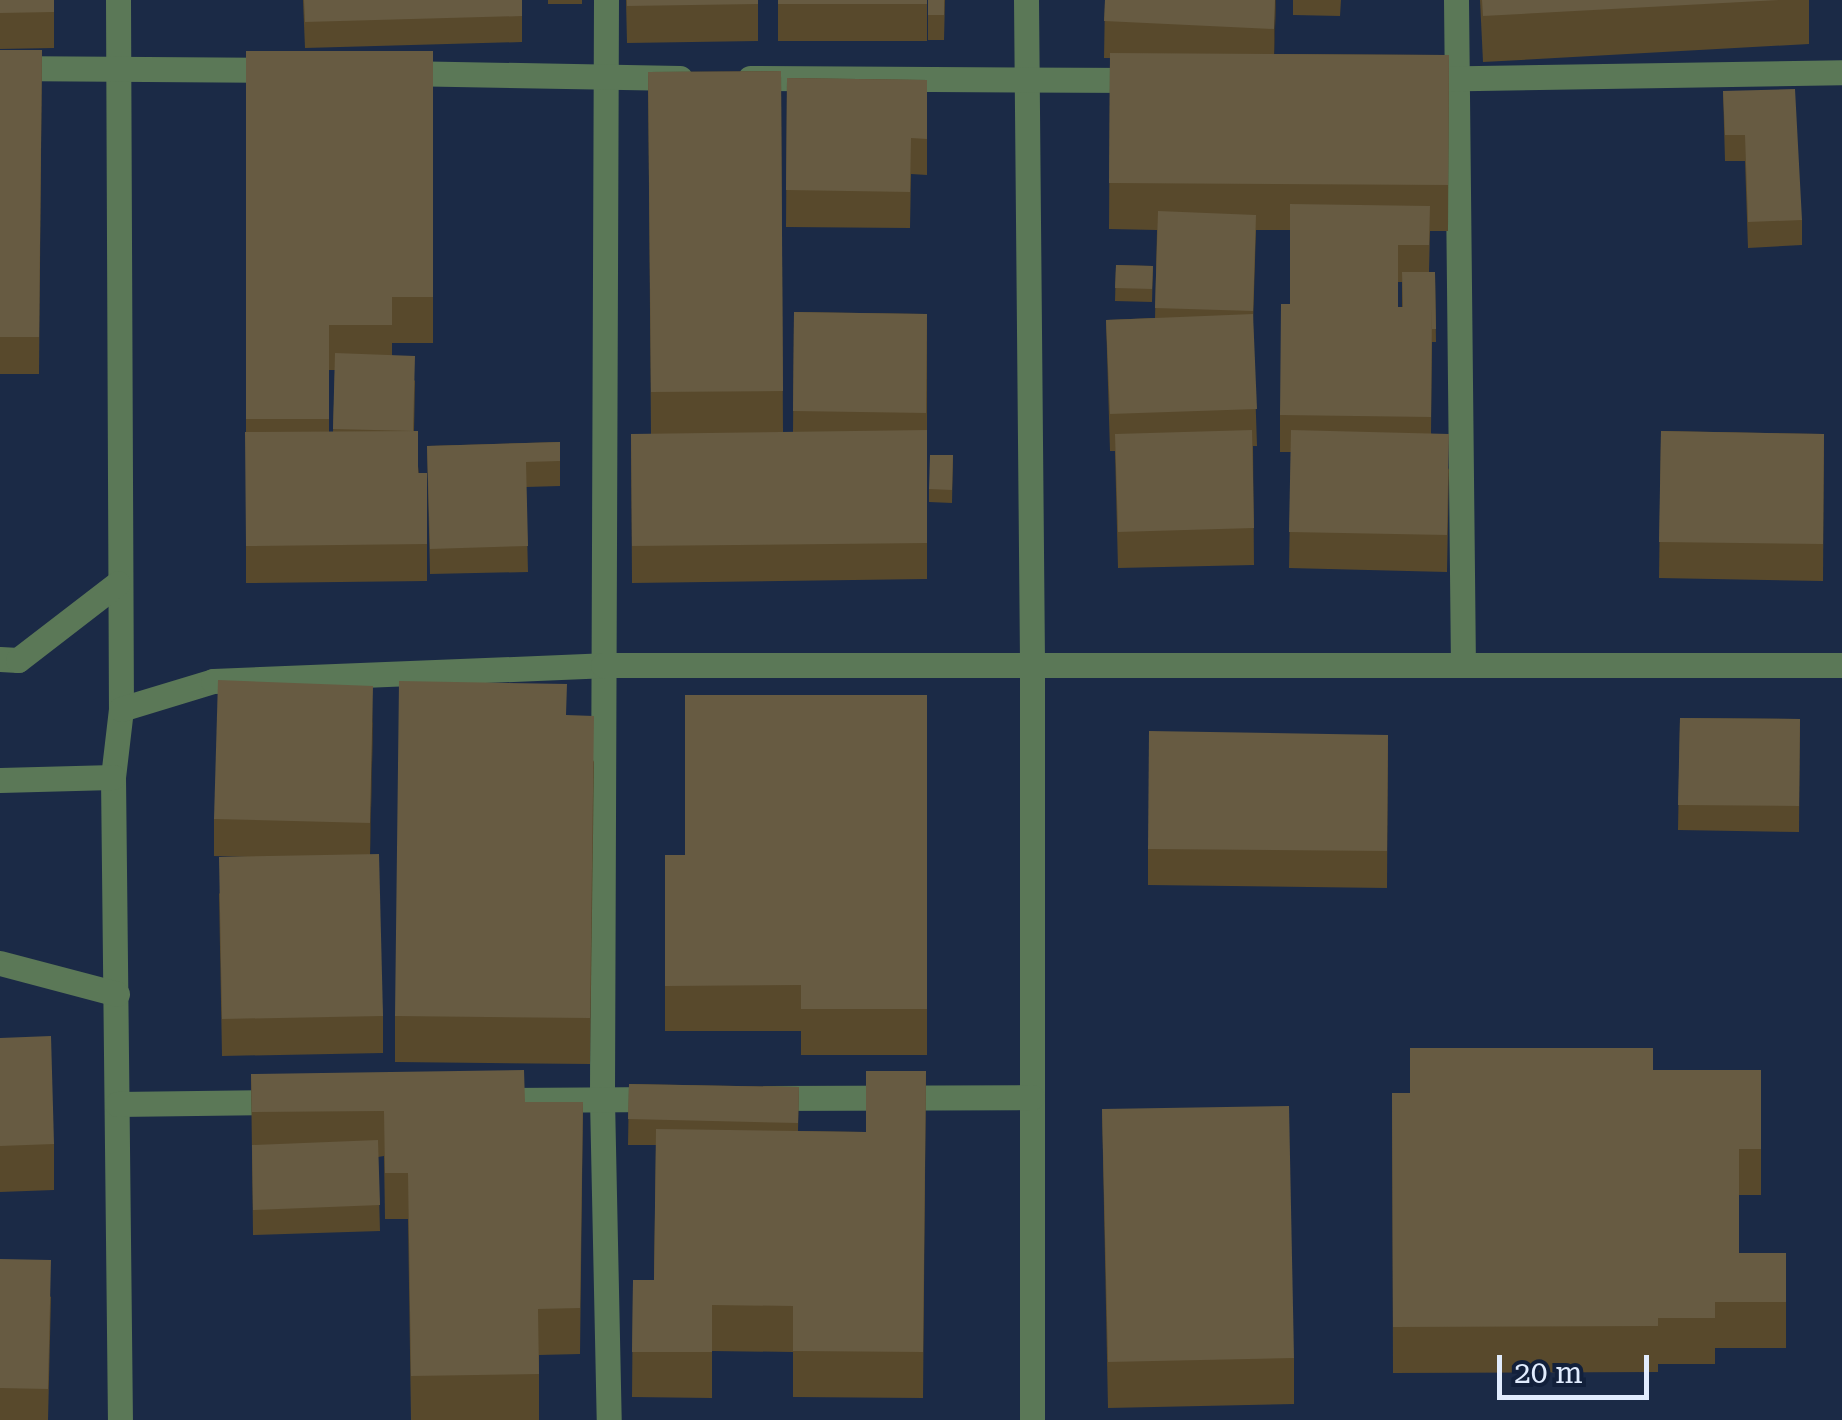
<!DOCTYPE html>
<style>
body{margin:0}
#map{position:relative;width:1842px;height:1420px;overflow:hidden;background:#1b2a46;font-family:"Roboto Serif",serif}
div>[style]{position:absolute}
.minor>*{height:25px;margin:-12.5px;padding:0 12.5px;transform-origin:12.5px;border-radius:12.5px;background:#5b7857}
.wall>*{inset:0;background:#58492c}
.shaded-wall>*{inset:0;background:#3a352d}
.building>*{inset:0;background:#675b42}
span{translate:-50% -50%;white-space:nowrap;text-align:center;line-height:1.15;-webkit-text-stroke:8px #12203b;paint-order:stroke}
.scale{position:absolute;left:1497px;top:1355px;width:152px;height:45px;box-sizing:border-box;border:5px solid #e1ecfe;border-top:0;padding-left:12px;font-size:30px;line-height:35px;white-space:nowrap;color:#e1ecfe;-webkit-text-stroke:8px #12203b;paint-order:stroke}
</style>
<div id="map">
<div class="minor">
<div style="left:118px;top:0;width:709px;rotate:89.76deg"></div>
<div style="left:121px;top:709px;width:68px;rotate:96.7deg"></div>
<div style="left:113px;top:777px;width:643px;rotate:89.38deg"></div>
<div style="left:606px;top:0;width:1099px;rotate:90.21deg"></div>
<div style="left:602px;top:1099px;width:321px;rotate:88.8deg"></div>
<div style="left:1026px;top:0;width:665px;rotate:89.48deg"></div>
<div style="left:1032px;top:665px;width:755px;rotate:90deg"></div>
<div style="left:1456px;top:0;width:665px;rotate:89.4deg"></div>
<div style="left:0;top:68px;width:280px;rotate:0.4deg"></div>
<div style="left:400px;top:73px;width:280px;rotate:1deg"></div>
<div style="left:750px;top:78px;width:390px;rotate:0.3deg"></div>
<div style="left:1415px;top:79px;width:427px;rotate:-0.9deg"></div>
<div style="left:0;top:659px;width:18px;rotate:3deg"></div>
<div style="left:18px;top:660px;width:126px;rotate:-37.6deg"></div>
<div style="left:121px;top:709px;width:96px;rotate:-16.9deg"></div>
<div style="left:213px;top:681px;width:390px;rotate:-2.3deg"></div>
<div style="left:603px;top:665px;width:1239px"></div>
<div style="left:0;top:780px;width:113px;rotate:-1.5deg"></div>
<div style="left:0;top:963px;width:121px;rotate:14.8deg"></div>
<div style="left:767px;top:1098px;width:265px;rotate:-0.2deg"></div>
<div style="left:492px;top:1100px;width:170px;rotate:-0.3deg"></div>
<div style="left:117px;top:1104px;width:165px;rotate:-0.7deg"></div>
</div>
<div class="wall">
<div style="clip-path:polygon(0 0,54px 0,54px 48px,0 49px)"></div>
<div style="clip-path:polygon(303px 0,522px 0,522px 42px,305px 48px)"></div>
<div style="clip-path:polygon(548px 0,582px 0,582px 4px,548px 4px)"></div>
<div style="clip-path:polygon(626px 0,758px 0,758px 41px,627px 43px)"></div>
<div style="clip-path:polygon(778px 0,927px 0,927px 41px,778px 41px)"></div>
<div style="clip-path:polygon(928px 0,945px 0,944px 40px,928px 40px)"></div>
<div style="clip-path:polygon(evenodd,1105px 0,1276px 0,1274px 54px,1449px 55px,1448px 231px,1430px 231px,1429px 272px,1435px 272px,1436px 342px,1432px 342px,1431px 433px,1449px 470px,1447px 572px,1289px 568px,1291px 452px,1280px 452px,1280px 415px,1290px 304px,1290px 230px,1256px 230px,1253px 324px,1257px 446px,1253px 446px,1254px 565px,1118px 568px,1115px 451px,1110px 451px,1106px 320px,1155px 318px,1157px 230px,1109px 229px,1110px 58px,1104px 58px,1105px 0,1398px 282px,1402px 282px,1402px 307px,1398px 307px,1398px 282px)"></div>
<div style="clip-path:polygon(1293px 0,1341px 0,1340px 16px,1293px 15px)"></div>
<div style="clip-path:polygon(1480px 0,1809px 0,1809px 44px,1483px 62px)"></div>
<div style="clip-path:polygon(0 50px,42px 50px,39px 374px,0 374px)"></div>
<div style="clip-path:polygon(evenodd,246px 51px,433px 51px,433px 343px,392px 343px,392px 355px,415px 381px,414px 431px,427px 544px,427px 581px,246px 583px,246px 51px,329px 370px,335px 370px,333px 432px,329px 432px,329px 370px)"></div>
<div style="clip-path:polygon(781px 71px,783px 432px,793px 432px,794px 312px,927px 314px,927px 579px,632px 583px,631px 434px,651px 434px,648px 72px)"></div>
<div style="clip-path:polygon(787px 78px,927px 80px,927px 175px,911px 174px,910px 228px,786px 227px)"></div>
<div style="clip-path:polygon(1723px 91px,1802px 220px,1802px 245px,1748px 248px,1745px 161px,1725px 161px)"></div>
<div style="clip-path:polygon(1116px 265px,1153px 266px,1152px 302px,1115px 301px)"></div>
<div style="clip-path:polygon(1661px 431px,1824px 434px,1823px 581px,1659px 578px)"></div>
<div style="clip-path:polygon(560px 442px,560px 486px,526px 487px,528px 572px,430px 574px,427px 446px)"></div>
<div style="clip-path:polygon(953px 455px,952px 503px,929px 502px,929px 489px)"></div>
<div style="clip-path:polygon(927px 695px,927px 1055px,801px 1055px,801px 1031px,665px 1031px,665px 855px,685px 855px)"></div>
<div style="clip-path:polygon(567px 715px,594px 762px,590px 1064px,395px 1062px,395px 1016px)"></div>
<div style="clip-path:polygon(1680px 718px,1800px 719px,1799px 832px,1678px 830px)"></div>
<div style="clip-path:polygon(373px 722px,370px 854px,383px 1016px,383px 1053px,222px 1056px,219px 894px,248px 857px,214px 856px,214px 819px)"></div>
<div style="clip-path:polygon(1388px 735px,1387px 888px,1148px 885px,1148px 849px)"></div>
<div style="clip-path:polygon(0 1038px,54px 1144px,54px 1190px,0 1192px)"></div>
<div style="clip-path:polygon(1653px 1070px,1761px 1070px,1761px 1195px,1739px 1195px,1739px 1253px,1786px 1253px,1786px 1348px,1715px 1348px,1715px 1364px,1658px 1364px,1658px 1372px,1393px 1373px,1392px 1093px,1410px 1093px)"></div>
<div style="clip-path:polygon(926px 1071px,923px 1398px,793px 1397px,793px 1352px,712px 1351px,712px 1398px,632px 1397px,633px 1280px,654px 1280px,656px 1145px,628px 1145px,629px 1084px,799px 1087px,798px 1131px,866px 1132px)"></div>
<div style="clip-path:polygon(251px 1074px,525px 1102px,583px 1102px,580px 1354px,539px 1355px,539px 1420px,411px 1420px,408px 1219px,385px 1219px,384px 1156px,378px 1157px,380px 1231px,253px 1235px)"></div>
<div style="clip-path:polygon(1102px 1109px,1294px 1358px,1294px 1404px,1108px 1408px)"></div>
<div style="clip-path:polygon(0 1259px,51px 1297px,48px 1420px,0 1420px)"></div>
</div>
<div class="shaded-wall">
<div style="clip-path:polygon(1275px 0,1276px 0,1274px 65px,1274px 29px)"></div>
<div style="clip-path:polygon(373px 686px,373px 722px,370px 860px,370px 823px)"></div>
</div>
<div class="building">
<div style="clip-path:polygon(0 0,54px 0,54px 12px,0 13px)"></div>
<div style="clip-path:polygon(304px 0,522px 0,522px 16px,305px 22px)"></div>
<div style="clip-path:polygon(627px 0,758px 0,758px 4px,627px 6px)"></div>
<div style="clip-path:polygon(778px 0,927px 0,927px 4px,778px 4px)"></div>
<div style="clip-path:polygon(928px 0,944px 0,944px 15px,928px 15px)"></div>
<div style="clip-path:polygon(1105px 0,1275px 0,1274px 29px,1104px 21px)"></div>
<div style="clip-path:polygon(1482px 0,1779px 0,1483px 16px)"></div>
<div style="clip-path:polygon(0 50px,42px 50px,39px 337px,0 337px)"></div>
<div style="clip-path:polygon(246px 51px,433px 51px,433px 297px,392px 297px,392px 325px,329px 325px,329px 419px,246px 419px)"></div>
<div style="clip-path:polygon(1110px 53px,1449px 55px,1448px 185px,1109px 183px)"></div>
<div style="clip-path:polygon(781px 71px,783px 391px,651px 392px,648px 72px)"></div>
<div style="clip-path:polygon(787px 78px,927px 80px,927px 139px,911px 138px,910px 192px,786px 190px)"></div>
<div style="clip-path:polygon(1795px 89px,1802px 220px,1748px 222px,1745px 135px,1725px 135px,1723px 91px)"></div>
<div style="clip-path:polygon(1290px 204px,1430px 206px,1429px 245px,1398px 245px,1398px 307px,1432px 307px,1431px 417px,1280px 415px,1281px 304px,1290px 304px)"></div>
<div style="clip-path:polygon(1158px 211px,1256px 215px,1253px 311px,1155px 308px)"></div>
<div style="clip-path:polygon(1116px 265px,1153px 266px,1152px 289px,1115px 288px)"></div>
<div style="clip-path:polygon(1402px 272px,1435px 272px,1436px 329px,1432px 329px,1432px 307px,1403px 307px)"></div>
<div style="clip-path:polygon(794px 312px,927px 314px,926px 413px,793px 411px)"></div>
<div style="clip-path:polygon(1253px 314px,1257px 409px,1110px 414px,1106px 320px)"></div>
<div style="clip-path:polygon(335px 353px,415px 356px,413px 431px,333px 429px)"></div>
<div style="clip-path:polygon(927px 430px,927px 543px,632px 546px,631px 434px)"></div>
<div style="clip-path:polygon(1252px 430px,1254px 528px,1118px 532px,1115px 434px)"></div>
<div style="clip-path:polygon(1291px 430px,1449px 434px,1447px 535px,1289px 532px)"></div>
<div style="clip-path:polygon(418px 431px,418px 473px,427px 473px,427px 544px,246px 546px,245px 432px)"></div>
<div style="clip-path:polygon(1661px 431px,1824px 434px,1823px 544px,1659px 542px)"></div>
<div style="clip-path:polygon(560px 442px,560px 461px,526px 462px,528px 546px,430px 549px,427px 446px)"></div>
<div style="clip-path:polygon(930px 455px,953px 455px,952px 490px,929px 489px)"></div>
<div style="clip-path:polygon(218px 680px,373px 686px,370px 823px,214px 819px)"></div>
<div style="clip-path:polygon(399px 681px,567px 684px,566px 715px,594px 716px,590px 1018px,395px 1016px)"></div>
<div style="clip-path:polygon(685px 695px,927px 695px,927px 1009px,801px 1009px,801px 985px,665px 986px,665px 855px,685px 855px)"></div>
<div style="clip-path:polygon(1680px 718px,1800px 719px,1799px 806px,1678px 805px)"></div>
<div style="clip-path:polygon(1149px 731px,1388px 735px,1387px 851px,1148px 849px)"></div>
<div style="clip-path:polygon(379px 854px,383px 1016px,222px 1019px,219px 857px)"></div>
<div style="clip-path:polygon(51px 1036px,54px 1144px,0 1146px,0 1038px)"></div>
<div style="clip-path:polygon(1410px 1048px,1653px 1048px,1653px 1070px,1761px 1070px,1761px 1149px,1739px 1149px,1739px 1253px,1786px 1253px,1786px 1302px,1715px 1302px,1715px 1318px,1658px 1318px,1658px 1326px,1393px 1327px,1392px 1093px,1410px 1093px)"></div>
<div style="clip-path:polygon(524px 1070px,525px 1102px,583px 1102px,580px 1308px,538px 1309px,539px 1374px,411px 1376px,408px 1173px,385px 1173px,384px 1111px,252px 1112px,251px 1074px)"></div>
<div style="clip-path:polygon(866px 1071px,926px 1071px,923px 1352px,793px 1351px,793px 1306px,712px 1305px,712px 1352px,632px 1352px,633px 1280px,654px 1280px,656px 1129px,866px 1132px)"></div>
<div style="clip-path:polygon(629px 1084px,799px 1087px,798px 1123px,628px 1119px)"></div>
<div style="clip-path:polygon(1289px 1106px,1294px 1358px,1108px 1362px,1102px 1109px)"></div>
<div style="clip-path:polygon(378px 1140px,380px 1205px,253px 1210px,252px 1145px)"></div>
<div style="clip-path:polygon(0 1259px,51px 1260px,48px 1389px,0 1388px)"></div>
</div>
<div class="scale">20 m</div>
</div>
